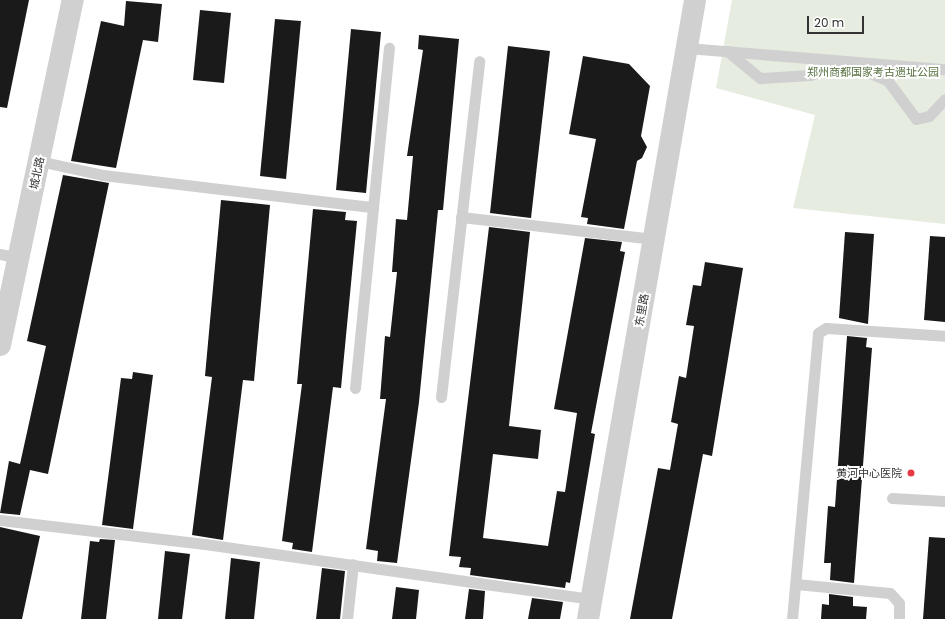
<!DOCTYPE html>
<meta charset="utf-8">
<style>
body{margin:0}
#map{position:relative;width:945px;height:619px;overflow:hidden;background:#fff;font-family:Poppins,"Noto Sans SC",sans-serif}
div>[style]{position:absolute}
.green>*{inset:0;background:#e6ecdf}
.building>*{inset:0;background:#1a1a1a}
.service>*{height:11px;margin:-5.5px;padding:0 5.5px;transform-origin:5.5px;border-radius:5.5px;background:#d0d0d0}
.minor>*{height:22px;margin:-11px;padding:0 11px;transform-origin:11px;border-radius:11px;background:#d0d0d0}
.dots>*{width:11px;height:11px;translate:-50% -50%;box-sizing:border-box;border:2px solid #fff;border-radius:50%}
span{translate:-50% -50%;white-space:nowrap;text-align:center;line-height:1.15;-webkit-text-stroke:4px #fff;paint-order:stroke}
.park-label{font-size:11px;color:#56703f}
.street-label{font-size:11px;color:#333}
.poi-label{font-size:11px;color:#333}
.right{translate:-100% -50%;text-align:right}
.scale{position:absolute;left:807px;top:16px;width:57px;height:18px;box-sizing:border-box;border:2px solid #333;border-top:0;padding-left:5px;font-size:12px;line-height:14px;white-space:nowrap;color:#333;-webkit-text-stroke:3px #fff;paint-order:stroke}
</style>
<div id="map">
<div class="green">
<div style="clip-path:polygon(732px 0,945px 0,945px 224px,793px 208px,815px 115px,716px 88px)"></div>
</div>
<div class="building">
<div style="clip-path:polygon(0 0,29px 0,7px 108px,0 107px)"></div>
<div style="clip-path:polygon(126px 1px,162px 4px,158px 42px,143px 40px,116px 168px,71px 161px,101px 21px,124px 26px)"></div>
<div style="clip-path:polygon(200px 10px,231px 13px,224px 83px,193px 80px)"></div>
<div style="clip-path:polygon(275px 19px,301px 21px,286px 179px,260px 176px)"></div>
<div style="clip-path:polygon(351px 29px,381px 32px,366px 193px,336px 190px)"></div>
<div style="clip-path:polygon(419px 35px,459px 39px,443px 210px,438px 210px,419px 402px,397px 563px,377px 561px,378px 551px,366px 549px,386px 399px,380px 399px,385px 336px,390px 337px,397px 272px,392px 272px,396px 219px,407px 220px,413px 156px,407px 156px,423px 50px,418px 49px)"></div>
<div style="clip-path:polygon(508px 46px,550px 51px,531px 218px,490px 213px)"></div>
<div style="clip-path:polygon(583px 56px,629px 64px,650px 86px,641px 136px,647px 147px,642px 158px,637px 161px,624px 229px,587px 224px,588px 218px,581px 217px,596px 139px,569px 134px)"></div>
<div style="clip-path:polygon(63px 175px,109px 183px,48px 474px,30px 470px,20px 515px,0 513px,9px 461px,20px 464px,46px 346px,27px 341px)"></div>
<div style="clip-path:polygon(221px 200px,270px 205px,254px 381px,243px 380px,223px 540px,192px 535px,212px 377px,205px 376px)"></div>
<div style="clip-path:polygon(313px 209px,346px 212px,345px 220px,357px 221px,341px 388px,333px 387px,312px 552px,292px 549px,293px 543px,282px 541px,302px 384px,297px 384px)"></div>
<div style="clip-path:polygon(489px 227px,530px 232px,509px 426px,541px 430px,538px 459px,493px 454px,483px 538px,548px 546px,557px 491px,565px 492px,577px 413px,554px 409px,585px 238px,622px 242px,620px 251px,625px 252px,591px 433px,595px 434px,570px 583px,566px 582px,565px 588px,470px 575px,471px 568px,459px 567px,461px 557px,449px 556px)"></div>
<div style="clip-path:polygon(845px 232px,874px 234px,868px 324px,839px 318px)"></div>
<div style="clip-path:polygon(930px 236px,945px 237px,945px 322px,924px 320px)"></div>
<div style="clip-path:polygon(705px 262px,743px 268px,712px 456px,703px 454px,672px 619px,630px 619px,658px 468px,670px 470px,678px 424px,671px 422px,679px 376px,686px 378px,694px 326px,686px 325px,693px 285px,701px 286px)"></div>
<div style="clip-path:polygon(847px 336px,867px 338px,866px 347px,872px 348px,854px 583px,830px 580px,831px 563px,824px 563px,828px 506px,835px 507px)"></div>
<div style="clip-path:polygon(133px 372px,153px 375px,133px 529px,102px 525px,121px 378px,132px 379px)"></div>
<div style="clip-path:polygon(0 527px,40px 536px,22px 619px,0 619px)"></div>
<div style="clip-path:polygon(929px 537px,945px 538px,945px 619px,923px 619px)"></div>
<div style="clip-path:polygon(100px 539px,115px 540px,106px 619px,81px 619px,90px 541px,99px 542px)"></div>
<div style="clip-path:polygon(165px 551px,190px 554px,182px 619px,158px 619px)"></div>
<div style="clip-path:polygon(231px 558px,260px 562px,254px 619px,225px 619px)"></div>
<div style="clip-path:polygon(322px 568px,345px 571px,340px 619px,316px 619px)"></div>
<div style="clip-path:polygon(396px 587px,419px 590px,416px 619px,392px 619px)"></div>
<div style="clip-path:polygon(469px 589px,485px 591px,483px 619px,465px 619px)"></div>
<div style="clip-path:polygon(829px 594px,853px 597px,853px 606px,867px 607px,866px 619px,821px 619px,822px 604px,829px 605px)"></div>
<div style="clip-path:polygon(532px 598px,563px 602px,560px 619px,528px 619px)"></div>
</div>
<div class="service">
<div style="left:687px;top:48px;width:259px;rotate:4.7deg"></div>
<div style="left:727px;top:51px;width:43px;rotate:39.3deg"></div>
<div style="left:760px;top:78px;width:50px;rotate:-3.4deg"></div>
<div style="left:810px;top:75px;width:32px;rotate:-16deg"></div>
<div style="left:841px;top:66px;width:25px;rotate:12deg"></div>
<div style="left:865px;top:71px;width:25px;rotate:23deg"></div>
<div style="left:888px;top:81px;width:47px;rotate:53.6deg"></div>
<div style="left:916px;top:119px;width:13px;rotate:-13deg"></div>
<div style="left:929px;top:116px;width:23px;rotate:-47deg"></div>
<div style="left:39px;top:161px;width:66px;rotate:12.3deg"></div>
<div style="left:103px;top:175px;width:272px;rotate:6.8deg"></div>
<div style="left:461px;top:217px;width:194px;rotate:6.5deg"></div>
<div style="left:0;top:254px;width:19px;rotate:12deg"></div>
<div style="left:355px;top:388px;width:342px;rotate:-84.3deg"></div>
<div style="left:441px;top:397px;width:338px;rotate:-83.5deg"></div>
<div style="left:892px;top:498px;width:53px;rotate:3.2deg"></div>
<div style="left:0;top:520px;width:206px;rotate:6.7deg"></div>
<div style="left:205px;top:544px;width:391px;rotate:8.1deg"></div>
<div style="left:796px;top:584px;width:94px;rotate:5.5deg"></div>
<div style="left:890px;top:593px;width:13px;rotate:48deg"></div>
<div style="left:899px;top:603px;width:16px;rotate:90deg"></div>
<div style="left:347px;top:619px;width:55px;rotate:-83.8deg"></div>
<div style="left:792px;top:619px;width:287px;rotate:-84.8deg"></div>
<div style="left:818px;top:333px;width:9px;rotate:-32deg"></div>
<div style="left:826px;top:328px;width:119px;rotate:3.8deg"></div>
</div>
<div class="minor">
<div style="left:0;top:345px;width:353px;rotate:-78.1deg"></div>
<div style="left:588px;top:619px;width:628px;rotate:-80.19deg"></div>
</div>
<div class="dots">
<div style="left:911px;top:473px;background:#e63946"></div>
</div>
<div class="park-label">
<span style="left:873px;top:72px">郑州商都国家考古遗址公园</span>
</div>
<div class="street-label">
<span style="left:37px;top:173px;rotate:-78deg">城北路</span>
<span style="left:642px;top:310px;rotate:-80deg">东里路</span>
</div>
<div class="poi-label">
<span class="right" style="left:902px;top:473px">黄河中心医院</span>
</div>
<div class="scale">20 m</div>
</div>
